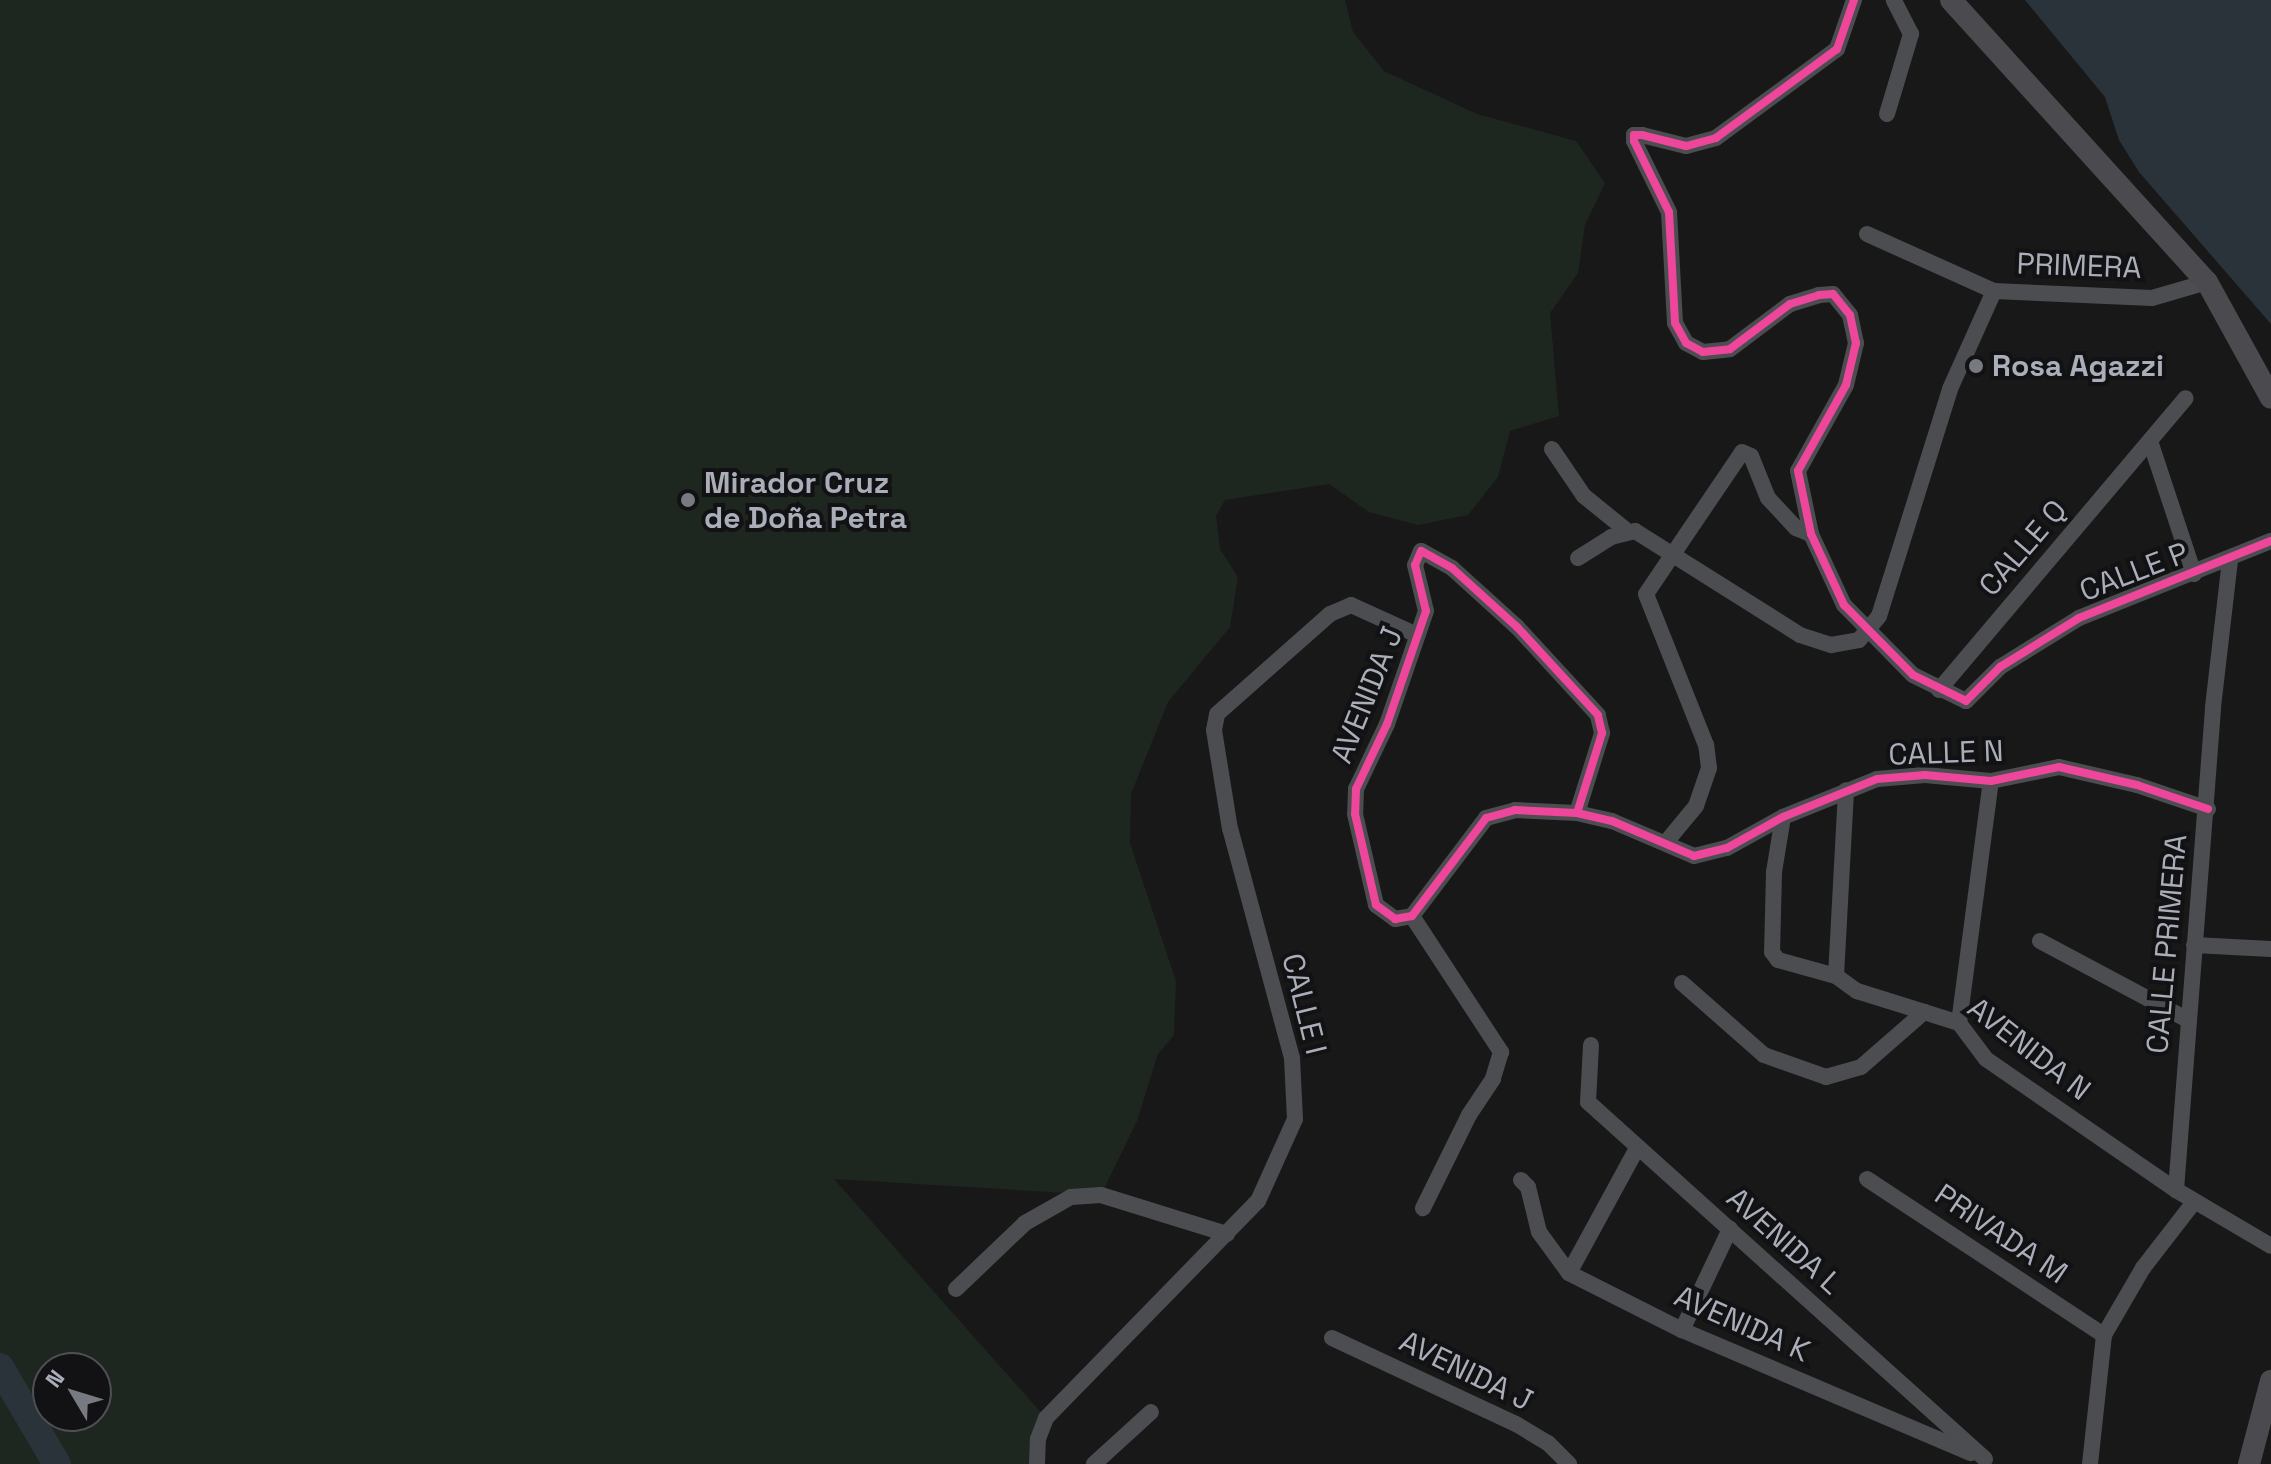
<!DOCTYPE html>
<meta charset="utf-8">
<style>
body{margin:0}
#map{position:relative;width:2271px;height:1464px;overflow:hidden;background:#181818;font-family:"Space Grotesk",sans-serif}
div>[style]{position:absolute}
.green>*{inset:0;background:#1e2620}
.water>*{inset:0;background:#2b333a}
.river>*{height:28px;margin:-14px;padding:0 14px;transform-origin:14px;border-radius:14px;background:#2b333a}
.street>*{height:16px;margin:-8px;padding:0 8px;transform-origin:8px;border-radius:8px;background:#4c4d51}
.secondary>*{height:22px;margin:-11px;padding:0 11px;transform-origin:11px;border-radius:11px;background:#4b4b4f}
.cycleway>*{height:8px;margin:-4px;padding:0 4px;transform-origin:4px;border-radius:4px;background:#ed469a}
.dots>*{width:22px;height:22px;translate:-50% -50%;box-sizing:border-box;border:4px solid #121214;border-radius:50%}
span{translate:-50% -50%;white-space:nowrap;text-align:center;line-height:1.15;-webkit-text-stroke:8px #121214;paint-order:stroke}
.street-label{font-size:30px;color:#aaaeb9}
.poi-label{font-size:30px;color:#aaaeb9;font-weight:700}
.left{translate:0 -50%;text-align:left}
.north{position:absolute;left:32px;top:1352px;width:80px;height:80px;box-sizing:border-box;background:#121214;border:2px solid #4f5056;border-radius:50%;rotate:308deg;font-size:22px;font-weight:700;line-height:32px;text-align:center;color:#aaaeb9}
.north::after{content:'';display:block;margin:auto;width:28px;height:36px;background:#777a81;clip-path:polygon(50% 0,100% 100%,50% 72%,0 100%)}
</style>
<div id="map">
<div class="green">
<div style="clip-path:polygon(evenodd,0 0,1345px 0,1353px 32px,1384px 71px,1477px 114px,1576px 141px,1605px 183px,1585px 225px,1578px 273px,1550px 313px,1559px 416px,1510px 431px,1498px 477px,1468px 515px,1418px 525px,1369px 512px,1329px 484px,1225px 500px,1216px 516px,1220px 549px,1238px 577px,1230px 627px,1168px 702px,1131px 794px,1130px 843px,1176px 981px,1174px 1035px,1158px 1054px,1137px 1121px,1101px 1195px,834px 1179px,1046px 1418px,1037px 1464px,0 1464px,0 0,48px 1368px,96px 1368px,96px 1416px,48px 1416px,48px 1368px)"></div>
</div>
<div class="water">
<div style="clip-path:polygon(2025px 0,2271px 0,2271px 324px,2139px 172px,2119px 140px,2105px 97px)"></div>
</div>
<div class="river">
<div style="left:0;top:1367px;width:113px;rotate:59.6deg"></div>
</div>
<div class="street">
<div style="left:1854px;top:0;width:52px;rotate:109.1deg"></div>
<div style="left:1837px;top:49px;width:150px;rotate:143.7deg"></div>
<div style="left:1716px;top:138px;width:31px;rotate:165deg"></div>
<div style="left:1686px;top:146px;width:45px;rotate:-166deg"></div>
<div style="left:1642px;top:135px;width:8px;rotate:180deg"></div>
<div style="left:1634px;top:135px;width:6px;rotate:90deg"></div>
<div style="left:1634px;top:141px;width:79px;rotate:63.8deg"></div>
<div style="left:1669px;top:212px;width:111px;rotate:86.9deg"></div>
<div style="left:1675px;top:323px;width:23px;rotate:61deg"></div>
<div style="left:1686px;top:343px;width:19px;rotate:28deg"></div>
<div style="left:1703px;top:352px;width:27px;rotate:-6deg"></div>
<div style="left:1730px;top:349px;width:75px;rotate:-36.9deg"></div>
<div style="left:1790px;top:304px;width:30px;rotate:-17deg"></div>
<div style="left:1819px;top:295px;width:14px;rotate:-4deg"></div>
<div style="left:1833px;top:294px;width:27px;rotate:51deg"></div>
<div style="left:1850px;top:315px;width:29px;rotate:78deg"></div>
<div style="left:1856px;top:343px;width:43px;rotate:103.4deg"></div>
<div style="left:1846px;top:385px;width:98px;rotate:119.2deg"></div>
<div style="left:1798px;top:471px;width:64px;rotate:78.3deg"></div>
<div style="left:1811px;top:534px;width:78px;rotate:65.1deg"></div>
<div style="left:1844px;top:605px;width:98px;rotate:45.4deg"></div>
<div style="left:1913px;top:675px;width:59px;rotate:26.1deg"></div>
<div style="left:1966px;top:701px;width:48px;rotate:-45deg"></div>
<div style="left:2000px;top:667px;width:93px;rotate:-31.8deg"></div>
<div style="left:2079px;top:618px;width:207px;rotate:-21.9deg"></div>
<div style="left:1887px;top:114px;width:84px;rotate:-73.3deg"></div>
<div style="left:1911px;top:34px;width:38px;rotate:-117deg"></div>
<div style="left:1867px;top:234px;width:139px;rotate:24.2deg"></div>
<div style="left:1994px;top:291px;width:158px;rotate:2.5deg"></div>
<div style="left:2152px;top:298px;width:57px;rotate:-16.2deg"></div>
<div style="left:2151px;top:444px;width:137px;rotate:71.7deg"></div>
<div style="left:1552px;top:449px;width:57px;rotate:55.8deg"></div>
<div style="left:1584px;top:496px;width:54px;rotate:39deg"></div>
<div style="left:1578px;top:558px;width:39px;rotate:-32deg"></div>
<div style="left:1611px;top:537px;width:25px;rotate:-14deg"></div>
<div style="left:1635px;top:531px;width:195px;rotate:32.2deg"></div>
<div style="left:1800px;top:635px;width:33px;rotate:18deg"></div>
<div style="left:1831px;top:645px;width:28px;rotate:-10deg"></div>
<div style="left:1859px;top:640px;width:31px;rotate:-50deg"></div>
<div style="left:1879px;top:616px;width:238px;rotate:-72.6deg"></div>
<div style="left:1950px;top:389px;width:107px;rotate:-65.8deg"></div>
<div style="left:1939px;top:690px;width:382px;rotate:-49.8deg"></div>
<div style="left:1577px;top:813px;width:84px;rotate:-72.6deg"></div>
<div style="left:1602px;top:733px;width:18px;rotate:-103deg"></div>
<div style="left:1598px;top:715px;width:120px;rotate:-132.6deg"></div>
<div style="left:1517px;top:627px;width:88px;rotate:-137.8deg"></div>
<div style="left:1452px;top:568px;width:35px;rotate:-151deg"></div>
<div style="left:1421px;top:551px;width:15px;rotate:113deg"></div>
<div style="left:1415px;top:565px;width:47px;rotate:76.6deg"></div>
<div style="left:1426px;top:611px;width:120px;rotate:109deg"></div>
<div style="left:1387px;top:724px;width:72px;rotate:115.5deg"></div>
<div style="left:1356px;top:789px;width:25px;rotate:92deg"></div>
<div style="left:1355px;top:814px;width:93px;rotate:77deg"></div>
<div style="left:1376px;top:905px;width:24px;rotate:36deg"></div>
<div style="left:1395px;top:919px;width:17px;rotate:-10deg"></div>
<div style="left:1412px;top:916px;width:123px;rotate:-52.9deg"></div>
<div style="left:1486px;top:818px;width:30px;rotate:-15deg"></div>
<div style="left:1515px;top:810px;width:62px;rotate:2.8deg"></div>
<div style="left:1577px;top:813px;width:36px;rotate:13deg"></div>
<div style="left:1612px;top:821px;width:89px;rotate:23.1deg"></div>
<div style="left:1694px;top:856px;width:34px;rotate:-14deg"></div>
<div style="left:1727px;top:848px;width:64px;rotate:-29deg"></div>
<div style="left:1783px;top:817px;width:101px;rotate:-22deg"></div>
<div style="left:1877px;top:779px;width:48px;rotate:-4.8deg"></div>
<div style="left:1925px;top:775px;width:66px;rotate:5.2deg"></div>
<div style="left:1991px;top:781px;width:69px;rotate:-11.6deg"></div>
<div style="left:2059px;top:767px;width:80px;rotate:13deg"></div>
<div style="left:2137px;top:785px;width:75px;rotate:18.7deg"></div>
<div style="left:1783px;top:817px;width:56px;rotate:99.3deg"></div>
<div style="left:1774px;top:872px;width:80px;rotate:91.4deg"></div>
<div style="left:1772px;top:952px;width:10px;rotate:53deg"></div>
<div style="left:1778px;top:960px;width:60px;rotate:15.4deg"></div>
<div style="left:1836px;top:976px;width:26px;rotate:36deg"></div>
<div style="left:1857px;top:991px;width:107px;rotate:17.4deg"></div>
<div style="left:1959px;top:1023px;width:45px;rotate:53.1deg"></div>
<div style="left:1986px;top:1059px;width:231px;rotate:34.6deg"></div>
<div style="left:2176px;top:1190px;width:110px;rotate:30.5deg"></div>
<div style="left:1667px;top:841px;width:45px;rotate:-50.4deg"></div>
<div style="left:1696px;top:806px;width:40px;rotate:-71.1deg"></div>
<div style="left:1709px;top:768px;width:23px;rotate:-97deg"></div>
<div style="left:1706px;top:745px;width:162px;rotate:-111.7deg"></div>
<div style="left:1646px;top:594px;width:171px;rotate:-55.9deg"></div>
<div style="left:1742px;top:452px;width:10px;rotate:24deg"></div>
<div style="left:1751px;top:456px;width:45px;rotate:68deg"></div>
<div style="left:1768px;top:498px;width:41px;rotate:47deg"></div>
<div style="left:1796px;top:528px;width:16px;rotate:22deg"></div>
<div style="left:1412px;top:916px;width:163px;rotate:56.8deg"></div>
<div style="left:1501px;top:1052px;width:28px;rotate:107deg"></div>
<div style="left:1493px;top:1079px;width:43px;rotate:123.7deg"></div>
<div style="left:1469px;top:1115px;width:104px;rotate:116.3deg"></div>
<div style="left:2040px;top:941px;width:168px;rotate:28.1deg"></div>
<div style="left:2194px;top:945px;width:77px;rotate:3deg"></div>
<div style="left:1836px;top:976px;width:186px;rotate:-86.9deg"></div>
<div style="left:1682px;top:983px;width:109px;rotate:41.3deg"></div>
<div style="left:1764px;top:1055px;width:66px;rotate:19.5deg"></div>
<div style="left:1826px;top:1077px;width:36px;rotate:-16deg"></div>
<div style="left:1861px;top:1067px;width:84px;rotate:-41.1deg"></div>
<div style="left:1959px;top:1023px;width:244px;rotate:-82.5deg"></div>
<div style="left:1591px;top:1045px;width:57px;rotate:93deg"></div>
<div style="left:1588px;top:1102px;width:534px;rotate:41.96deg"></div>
<div style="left:1867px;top:1179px;width:284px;rotate:33.4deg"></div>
<div style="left:1521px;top:1180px;width:10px;rotate:45deg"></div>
<div style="left:1528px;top:1187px;width:46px;rotate:76.3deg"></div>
<div style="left:1539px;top:1232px;width:51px;rotate:53.8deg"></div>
<div style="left:1569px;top:1273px;width:127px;rotate:26.8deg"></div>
<div style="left:1682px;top:1330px;width:314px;rotate:23.1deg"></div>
<div style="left:2176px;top:1190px;width:484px;rotate:-85.6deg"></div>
<div style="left:2213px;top:707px;width:148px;rotate:-83.4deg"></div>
<div style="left:1569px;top:1273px;width:140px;rotate:-61.4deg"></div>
<div style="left:956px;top:1289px;width:95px;rotate:-43.7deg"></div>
<div style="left:1025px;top:1223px;width:53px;rotate:-29.5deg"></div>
<div style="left:1071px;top:1197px;width:30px;rotate:-4deg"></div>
<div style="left:1101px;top:1195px;width:132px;rotate:17.2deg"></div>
<div style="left:1682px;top:1330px;width:112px;rotate:-64.6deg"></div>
<div style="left:1332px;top:1338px;width:203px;rotate:25.1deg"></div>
<div style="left:1516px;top:1424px;width:37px;rotate:31deg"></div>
<div style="left:1548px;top:1443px;width:30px;rotate:45deg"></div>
<div style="left:1037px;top:1464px;width:25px;rotate:-88deg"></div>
<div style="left:1038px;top:1439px;width:22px;rotate:-69deg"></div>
<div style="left:1046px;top:1418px;width:303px;rotate:-45.7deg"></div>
<div style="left:1258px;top:1201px;width:90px;rotate:-65.7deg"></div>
<div style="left:1295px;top:1119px;width:61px;rotate:-92.8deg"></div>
<div style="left:1292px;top:1058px;width:237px;rotate:-105.1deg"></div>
<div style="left:1230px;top:829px;width:100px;rotate:-99.2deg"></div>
<div style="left:1214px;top:730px;width:16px;rotate:-79deg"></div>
<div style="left:1217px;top:714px;width:151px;rotate:-41.5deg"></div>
<div style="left:1330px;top:614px;width:23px;rotate:-23deg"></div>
<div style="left:1351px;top:605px;width:72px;rotate:24.4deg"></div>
<div style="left:1094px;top:1464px;width:77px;rotate:-42.4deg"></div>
<div style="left:2090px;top:1464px;width:130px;rotate:-83.8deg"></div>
<div style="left:2104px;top:1335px;width:78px;rotate:-59.8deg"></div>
<div style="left:2143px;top:1268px;width:83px;rotate:-52.3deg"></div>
</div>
<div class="secondary">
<div style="left:1951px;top:0;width:381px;rotate:47.8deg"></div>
<div style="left:2207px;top:282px;width:132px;rotate:61.1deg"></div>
<div style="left:2249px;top:1464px;width:86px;rotate:-75.2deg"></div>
</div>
<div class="cycleway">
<div style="left:1854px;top:0;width:52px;rotate:109.1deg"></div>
<div style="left:1837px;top:49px;width:150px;rotate:143.7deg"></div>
<div style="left:1716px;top:138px;width:31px;rotate:165deg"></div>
<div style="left:1686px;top:146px;width:45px;rotate:-166deg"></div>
<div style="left:1642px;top:135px;width:8px;rotate:180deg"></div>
<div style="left:1634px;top:135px;width:6px;rotate:90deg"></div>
<div style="left:1634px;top:141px;width:79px;rotate:63.8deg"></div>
<div style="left:1669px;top:212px;width:111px;rotate:86.9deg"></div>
<div style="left:1675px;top:323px;width:23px;rotate:61deg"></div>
<div style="left:1686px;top:343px;width:19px;rotate:28deg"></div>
<div style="left:1703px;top:352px;width:27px;rotate:-6deg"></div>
<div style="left:1730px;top:349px;width:75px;rotate:-36.9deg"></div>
<div style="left:1790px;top:304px;width:30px;rotate:-17deg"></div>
<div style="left:1819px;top:295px;width:14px;rotate:-4deg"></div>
<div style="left:1833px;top:294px;width:27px;rotate:51deg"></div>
<div style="left:1850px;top:315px;width:29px;rotate:78deg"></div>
<div style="left:1856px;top:343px;width:43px;rotate:103.4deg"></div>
<div style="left:1846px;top:385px;width:98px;rotate:119.2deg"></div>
<div style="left:1798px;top:471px;width:64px;rotate:78.3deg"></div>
<div style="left:1811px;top:534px;width:78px;rotate:65.1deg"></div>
<div style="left:1844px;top:605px;width:98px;rotate:45.4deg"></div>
<div style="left:1913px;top:675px;width:59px;rotate:26.1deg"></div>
<div style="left:1966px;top:701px;width:48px;rotate:-45deg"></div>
<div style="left:2000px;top:667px;width:93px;rotate:-31.8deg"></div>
<div style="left:2079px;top:618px;width:207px;rotate:-21.9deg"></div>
<div style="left:1577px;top:813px;width:84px;rotate:-72.6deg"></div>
<div style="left:1602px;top:733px;width:18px;rotate:-103deg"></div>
<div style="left:1598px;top:715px;width:120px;rotate:-132.6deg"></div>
<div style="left:1517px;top:627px;width:88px;rotate:-137.8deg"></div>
<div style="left:1452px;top:568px;width:35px;rotate:-151deg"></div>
<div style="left:1421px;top:551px;width:15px;rotate:113deg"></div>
<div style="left:1415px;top:565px;width:47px;rotate:76.6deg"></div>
<div style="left:1426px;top:611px;width:120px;rotate:109deg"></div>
<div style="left:1387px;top:724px;width:72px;rotate:115.5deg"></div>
<div style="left:1356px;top:789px;width:25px;rotate:92deg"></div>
<div style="left:1355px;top:814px;width:93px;rotate:77deg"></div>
<div style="left:1376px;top:905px;width:24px;rotate:36deg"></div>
<div style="left:1395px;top:919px;width:17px;rotate:-10deg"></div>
<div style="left:1412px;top:916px;width:123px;rotate:-52.9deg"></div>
<div style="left:1486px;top:818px;width:30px;rotate:-15deg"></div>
<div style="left:1515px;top:810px;width:62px;rotate:2.8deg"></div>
<div style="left:1577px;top:813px;width:36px;rotate:13deg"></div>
<div style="left:1612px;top:821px;width:89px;rotate:23.1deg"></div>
<div style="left:1694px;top:856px;width:34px;rotate:-14deg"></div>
<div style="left:1727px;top:848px;width:64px;rotate:-29deg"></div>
<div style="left:1783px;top:817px;width:101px;rotate:-22deg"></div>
<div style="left:1877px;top:779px;width:48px;rotate:-4.8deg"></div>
<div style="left:1925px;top:775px;width:66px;rotate:5.2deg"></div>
<div style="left:1991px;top:781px;width:69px;rotate:-11.6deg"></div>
<div style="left:2059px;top:767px;width:80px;rotate:13deg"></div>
<div style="left:2137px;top:785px;width:75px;rotate:18.7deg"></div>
</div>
<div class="dots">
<div style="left:1976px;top:366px;background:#777a81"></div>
<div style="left:688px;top:500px;background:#777a81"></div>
</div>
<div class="street-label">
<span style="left:2079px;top:266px;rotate:2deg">PRIMERA</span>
<span style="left:2023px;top:548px;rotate:-49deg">CALLE Q</span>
<span style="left:2134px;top:572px;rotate:-21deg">CALLE P</span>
<span style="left:1367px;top:695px;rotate:-68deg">AVENIDA J</span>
<span style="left:1946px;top:753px;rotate:-2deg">CALLE N</span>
<span style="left:2167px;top:944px;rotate:-85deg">CALLE PRIMERA</span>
<span style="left:1304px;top:1004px;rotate:76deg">CALLE I</span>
<span style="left:2029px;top:1049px;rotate:38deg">AVENIDA N</span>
<span style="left:2001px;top:1234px;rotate:34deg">PRIVADA M</span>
<span style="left:1784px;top:1241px;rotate:42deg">AVENIDA L</span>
<span style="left:1742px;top:1324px;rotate:24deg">AVENIDA K</span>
<span style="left:1466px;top:1371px;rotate:26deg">AVENIDA J</span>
</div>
<div class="poi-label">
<span class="left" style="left:1992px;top:366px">Rosa Agazzi</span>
<span class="left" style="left:704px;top:500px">Mirador Cruz<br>de Doña Petra</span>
</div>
<div class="north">N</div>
</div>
